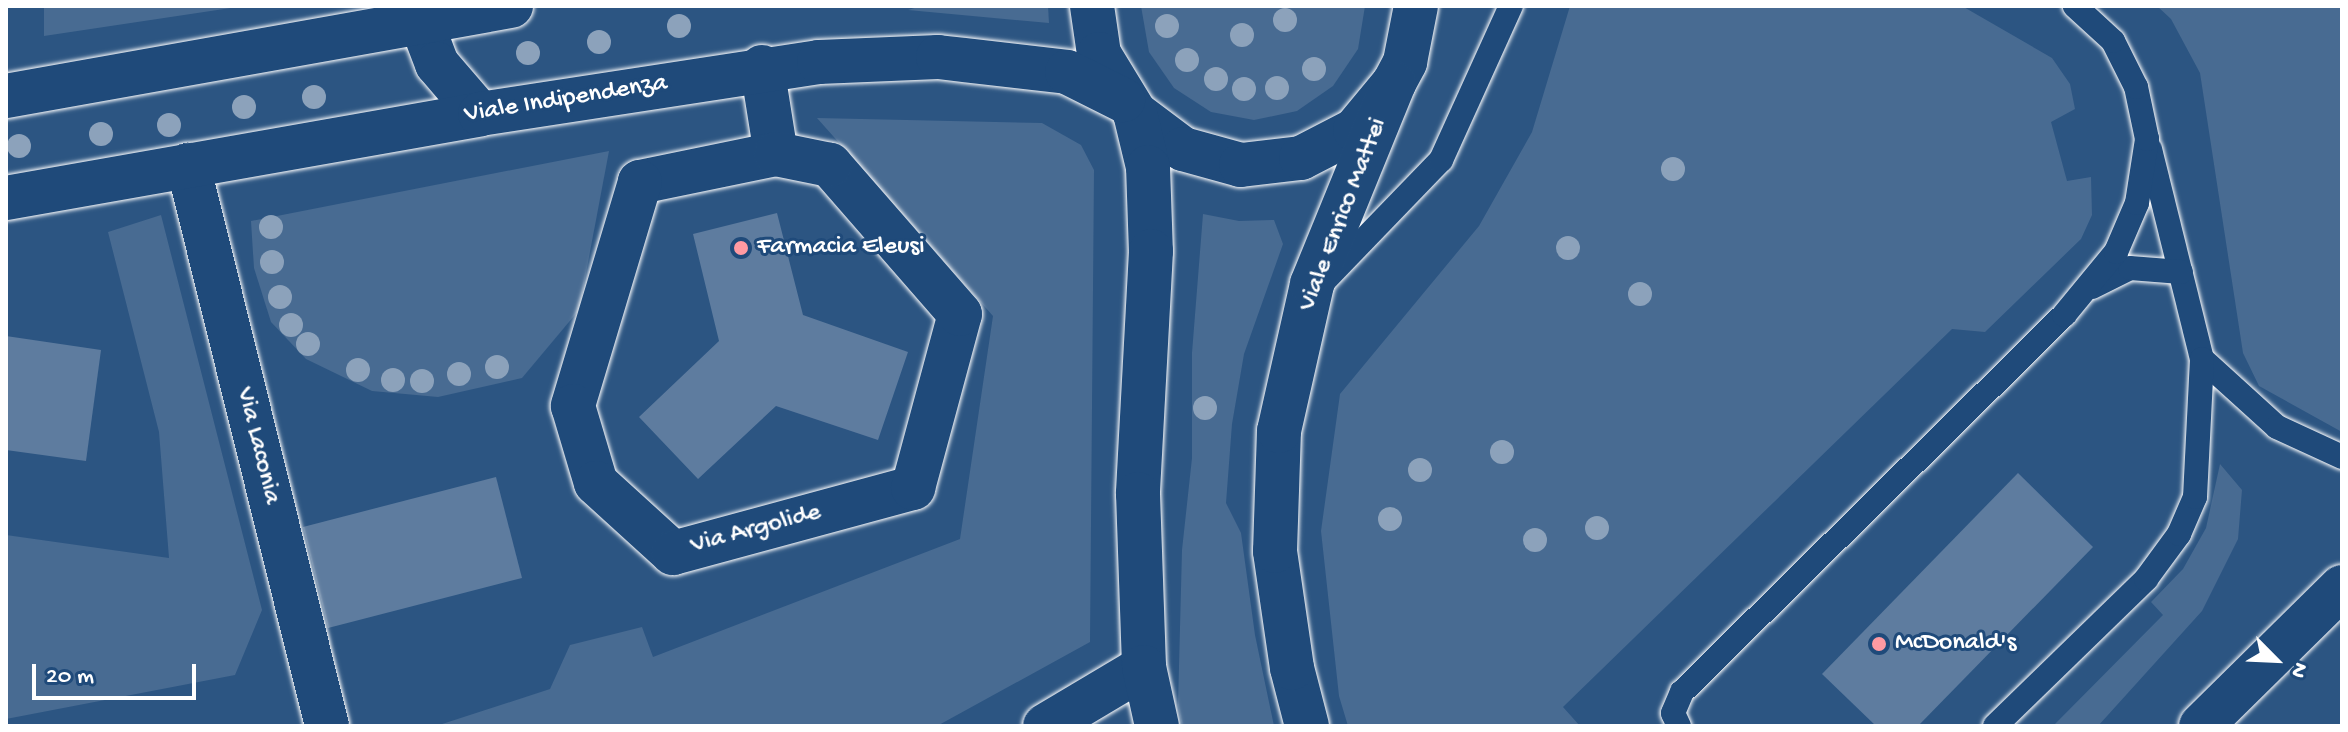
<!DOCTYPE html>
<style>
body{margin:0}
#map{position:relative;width:2348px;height:732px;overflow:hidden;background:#2c5582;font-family:"Gochi Hand",sans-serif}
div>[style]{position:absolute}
.green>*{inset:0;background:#486b92}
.building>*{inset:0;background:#5e7c9f}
.roads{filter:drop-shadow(0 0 2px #fff) drop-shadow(0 0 2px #fff)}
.lane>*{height:24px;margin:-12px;padding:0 12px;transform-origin:12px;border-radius:12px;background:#1f4a7a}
.street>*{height:44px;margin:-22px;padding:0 22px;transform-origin:22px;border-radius:22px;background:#1f4a7a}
.secondary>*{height:44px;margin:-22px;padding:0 22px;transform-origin:22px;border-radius:22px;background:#1f4a7a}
.primary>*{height:44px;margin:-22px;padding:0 22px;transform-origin:22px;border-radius:22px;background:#1f4a7a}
.trees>*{width:24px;height:24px;margin:-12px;border-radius:50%;background:#8ca2bb}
.dots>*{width:22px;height:22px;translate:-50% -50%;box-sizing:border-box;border:4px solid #1f4a7a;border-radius:50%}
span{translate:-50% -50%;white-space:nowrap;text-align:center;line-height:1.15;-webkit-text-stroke:6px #1f4a7a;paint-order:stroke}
.street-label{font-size:26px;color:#fff}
.poi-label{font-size:26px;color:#fff}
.left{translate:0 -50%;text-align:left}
.frame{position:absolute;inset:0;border:8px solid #fff;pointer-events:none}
.north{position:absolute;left:2236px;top:620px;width:80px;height:80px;-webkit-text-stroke:6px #1f4a7a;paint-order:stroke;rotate:114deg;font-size:22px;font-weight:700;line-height:32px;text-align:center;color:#fff}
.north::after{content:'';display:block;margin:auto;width:28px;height:36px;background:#fff;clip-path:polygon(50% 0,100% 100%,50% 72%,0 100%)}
.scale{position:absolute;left:32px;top:664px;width:164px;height:36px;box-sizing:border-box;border:4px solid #fff;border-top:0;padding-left:10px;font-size:24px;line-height:28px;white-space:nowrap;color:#fff;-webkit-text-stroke:6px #1f4a7a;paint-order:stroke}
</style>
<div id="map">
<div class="green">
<div style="clip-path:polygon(44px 6px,244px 6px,44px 36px)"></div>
<div style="clip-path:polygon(921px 6px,1048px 6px,1049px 23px,908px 10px)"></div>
<div style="clip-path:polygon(1141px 6px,1365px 6px,1358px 49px,1333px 86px,1297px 111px,1254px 120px,1211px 112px,1174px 88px,1149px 52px)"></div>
<div style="clip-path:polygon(1570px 6px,1962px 6px,2052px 58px,2070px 84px,2075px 109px,2051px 122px,2067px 181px,2091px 177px,2092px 215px,2081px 239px,1985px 332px,1952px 329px,1563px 707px,1580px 726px,1348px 726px,1339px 696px,1321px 531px,1340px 394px,1479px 226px,1532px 132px)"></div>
<div style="clip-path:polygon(2157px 6px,2342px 6px,2342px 432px,2259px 386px,2243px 353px,2200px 73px,2171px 19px)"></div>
<div style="clip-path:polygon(817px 118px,1042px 123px,1081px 145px,1094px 170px,1090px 642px,937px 726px,436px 726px,550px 689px,570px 645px,642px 627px,653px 657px,960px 539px,993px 316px)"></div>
<div style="clip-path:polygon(609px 151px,579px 310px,522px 378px,438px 397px,372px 391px,306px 359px,271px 322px,254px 268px,251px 221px)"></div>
<div style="clip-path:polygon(1203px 214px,1239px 221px,1274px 220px,1283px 244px,1244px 354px,1232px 424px,1226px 503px,1241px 533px,1255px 635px,1274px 726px,1182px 726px,1178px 705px,1182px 550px,1192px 458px,1192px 353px)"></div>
<div style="clip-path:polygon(161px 215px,262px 610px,235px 675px,6px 719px,6px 535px,169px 558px,159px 432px,108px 232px)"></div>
<div style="clip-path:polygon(2220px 464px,2242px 490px,2238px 539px,2202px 611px,2098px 726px,2053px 726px,2163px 615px,2151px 602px,2183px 569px,2206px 528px)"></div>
</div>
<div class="building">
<div style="clip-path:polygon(777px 213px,803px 315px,908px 352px,878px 440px,776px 406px,698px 479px,639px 417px,719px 341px,693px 234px)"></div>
<div style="clip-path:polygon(6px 336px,101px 350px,86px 461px,6px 450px)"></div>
<div style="clip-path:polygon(2018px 473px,2093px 547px,1918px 726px,1876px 726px,1822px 674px)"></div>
<div style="clip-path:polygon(496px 477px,522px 578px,328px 628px,303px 527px)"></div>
</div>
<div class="roads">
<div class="lane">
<div style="left:2150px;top:149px;width:216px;rotate:76.1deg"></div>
<div style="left:2202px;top:359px;width:101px;rotate:42.2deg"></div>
<div style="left:2277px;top:427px;width:72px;rotate:24.8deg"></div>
<div style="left:1325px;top:280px;width:167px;rotate:-46deg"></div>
<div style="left:1441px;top:160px;width:169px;rotate:-65.6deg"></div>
<div style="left:2092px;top:287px;width:42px;rotate:-26.6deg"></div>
<div style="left:2130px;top:268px;width:51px;rotate:4.5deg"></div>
<div style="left:1679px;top:726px;width:14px;rotate:-115deg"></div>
<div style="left:1673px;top:713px;width:23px;rotate:-67deg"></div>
<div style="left:1682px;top:692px;width:537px;rotate:-44.62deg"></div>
<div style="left:2064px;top:315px;width:82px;rotate:-50.5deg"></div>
<div style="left:2116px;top:252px;width:53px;rotate:-66.8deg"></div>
<div style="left:2137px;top:203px;width:65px;rotate:-81.1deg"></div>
<div style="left:2147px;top:139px;width:53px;rotate:-101.9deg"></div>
<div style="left:2136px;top:87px;width:51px;rotate:-116.6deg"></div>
<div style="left:2113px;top:41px;width:52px;rotate:-137.4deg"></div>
<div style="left:1995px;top:726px;width:211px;rotate:-44.2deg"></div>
<div style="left:2146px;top:579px;width:56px;rotate:-53.7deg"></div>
<div style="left:2179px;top:534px;width:40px;rotate:-66.6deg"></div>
<div style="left:2195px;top:497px;width:138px;rotate:-87.1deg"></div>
</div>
<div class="street">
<div style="left:762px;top:67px;width:88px;rotate:80.9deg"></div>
<div style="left:776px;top:154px;width:139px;rotate:168.4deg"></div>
<div style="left:640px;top:182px;width:234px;rotate:106.7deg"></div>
<div style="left:573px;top:406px;width:80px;rotate:73.4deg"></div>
<div style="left:596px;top:483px;width:104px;rotate:42.3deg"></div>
<div style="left:673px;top:553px;width:249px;rotate:-15.2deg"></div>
<div style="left:913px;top:488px;width:180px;rotate:-74.9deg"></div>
<div style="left:960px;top:314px;width:198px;rotate:-131.1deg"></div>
<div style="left:830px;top:165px;width:55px;rotate:-168.5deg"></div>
<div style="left:188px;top:165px;width:578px;rotate:76.08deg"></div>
<div style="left:1045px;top:726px;width:115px;rotate:-30.8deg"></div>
</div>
<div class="secondary">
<div style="left:415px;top:6px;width:62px;rotate:69.2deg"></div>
<div style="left:437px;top:64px;width:66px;rotate:49.3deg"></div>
<div style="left:1092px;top:6px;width:49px;rotate:81.7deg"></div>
<div style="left:1099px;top:54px;width:69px;rotate:58.6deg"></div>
<div style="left:1135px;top:113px;width:60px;rotate:36.9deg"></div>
<div style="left:1183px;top:149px;width:60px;rotate:15.4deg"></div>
<div style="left:1241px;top:165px;width:60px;rotate:-6.7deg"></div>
<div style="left:1301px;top:158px;width:61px;rotate:-27.4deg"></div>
<div style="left:1355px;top:130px;width:61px;rotate:-50.3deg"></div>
<div style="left:1394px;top:83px;width:24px;rotate:-62deg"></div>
<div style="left:1405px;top:62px;width:57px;rotate:-78.9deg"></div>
<div style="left:6px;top:96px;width:513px;rotate:-10.11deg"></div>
<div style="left:1135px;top:113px;width:56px;rotate:76.5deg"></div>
<div style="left:1148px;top:167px;width:84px;rotate:88deg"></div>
<div style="left:1151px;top:251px;width:243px;rotate:93.1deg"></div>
<div style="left:1138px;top:494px;width:173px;rotate:88deg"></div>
<div style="left:1144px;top:667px;width:60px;rotate:77.6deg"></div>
<div style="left:6px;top:198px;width:481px;rotate:-10deg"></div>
<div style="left:480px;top:114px;width:343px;rotate:-8.7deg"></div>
<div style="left:819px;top:62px;width:119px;rotate:-2.4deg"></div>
<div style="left:938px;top:57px;width:130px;rotate:6.6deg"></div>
<div style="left:1067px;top:72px;width:63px;rotate:26.6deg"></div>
<div style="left:1307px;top:726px;width:60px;rotate:-104.5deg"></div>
<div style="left:1292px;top:668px;width:118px;rotate:-98.3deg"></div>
<div style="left:1275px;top:551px;width:120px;rotate:-88.1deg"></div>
<div style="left:1279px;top:431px;width:151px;rotate:-77.3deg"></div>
<div style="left:1312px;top:284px;width:217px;rotate:-67.8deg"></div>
</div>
<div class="primary">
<div style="left:2201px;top:726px;width:198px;rotate:-44.6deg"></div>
</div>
</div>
<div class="trees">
<div style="left:1285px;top:20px"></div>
<div style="left:679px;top:26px"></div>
<div style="left:1167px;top:26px"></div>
<div style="left:1242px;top:35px"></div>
<div style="left:599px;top:42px"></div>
<div style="left:528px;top:53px"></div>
<div style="left:1187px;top:60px"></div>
<div style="left:1314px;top:69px"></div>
<div style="left:1216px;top:79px"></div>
<div style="left:1277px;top:88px"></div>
<div style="left:1244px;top:89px"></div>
<div style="left:314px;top:97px"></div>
<div style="left:244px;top:107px"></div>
<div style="left:169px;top:125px"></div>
<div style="left:101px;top:134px"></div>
<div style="left:19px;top:146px"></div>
<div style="left:1673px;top:169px"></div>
<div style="left:271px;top:227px"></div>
<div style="left:1568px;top:248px"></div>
<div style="left:272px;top:262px"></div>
<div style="left:1640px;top:294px"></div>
<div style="left:280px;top:297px"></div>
<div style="left:291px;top:325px"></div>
<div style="left:308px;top:344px"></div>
<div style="left:497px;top:367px"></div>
<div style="left:358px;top:370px"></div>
<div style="left:459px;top:374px"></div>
<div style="left:393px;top:380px"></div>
<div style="left:422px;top:381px"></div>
<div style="left:1205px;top:408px"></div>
<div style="left:1502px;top:452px"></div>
<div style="left:1420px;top:470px"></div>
<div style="left:1390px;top:519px"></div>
<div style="left:1597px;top:528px"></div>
<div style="left:1535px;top:540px"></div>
</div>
<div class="dots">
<div style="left:741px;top:248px;background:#ff9aa2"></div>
<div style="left:1879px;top:644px;background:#ff9aa2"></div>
</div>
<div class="street-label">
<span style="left:566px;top:100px;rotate:-9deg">Viale Indipendenza</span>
<span style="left:1344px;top:215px;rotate:-69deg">Viale Enrico Mattei</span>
<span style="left:257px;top:446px;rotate:76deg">Via Laconia</span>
<span style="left:756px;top:530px;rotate:-15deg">Via Argolide</span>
</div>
<div class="poi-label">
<span class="left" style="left:757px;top:248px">Farmacia Eleusi</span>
<span class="left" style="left:1895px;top:644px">McDonald's</span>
</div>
<div class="frame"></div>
<div class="north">N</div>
<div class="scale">20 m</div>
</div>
